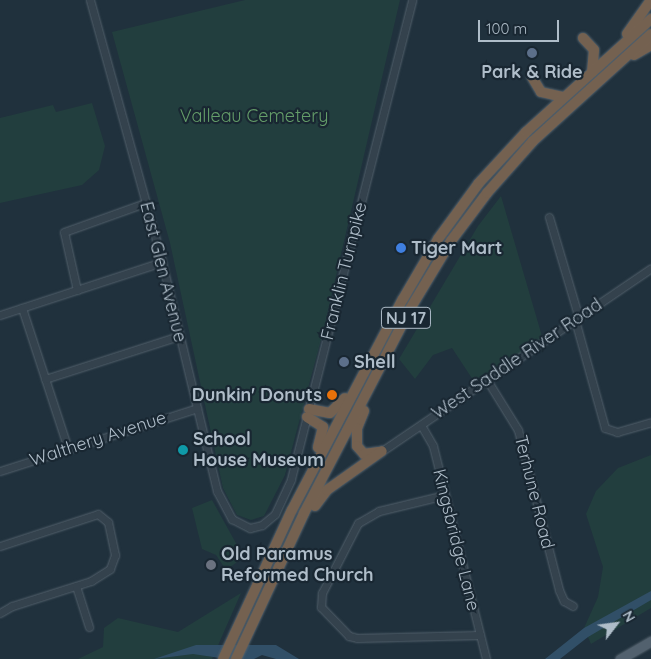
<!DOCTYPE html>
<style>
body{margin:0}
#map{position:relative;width:651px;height:659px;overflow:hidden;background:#20313d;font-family:Quicksand,sans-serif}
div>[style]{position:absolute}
.green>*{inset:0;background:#223e3e}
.water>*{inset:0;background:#314f67}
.roads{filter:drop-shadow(0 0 1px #52606b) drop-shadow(0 0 1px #52606b)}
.minor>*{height:7px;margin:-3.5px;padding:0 3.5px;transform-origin:3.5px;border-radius:3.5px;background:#34424d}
.major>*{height:9px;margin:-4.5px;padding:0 4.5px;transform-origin:4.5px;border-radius:4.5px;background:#52616e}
.highway>*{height:10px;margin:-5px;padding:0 5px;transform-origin:5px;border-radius:5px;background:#746150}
.dots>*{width:14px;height:14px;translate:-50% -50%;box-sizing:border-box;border:2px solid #192732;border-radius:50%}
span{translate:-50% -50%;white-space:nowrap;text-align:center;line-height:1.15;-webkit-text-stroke:4.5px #192732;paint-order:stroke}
.shield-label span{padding:1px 4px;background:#192732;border:1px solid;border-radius:4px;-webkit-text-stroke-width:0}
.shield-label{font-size:16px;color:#afbdc9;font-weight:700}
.poi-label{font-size:18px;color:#afbdc9;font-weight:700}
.left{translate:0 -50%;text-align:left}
.right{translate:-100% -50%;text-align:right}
.park-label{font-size:18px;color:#649d69}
.street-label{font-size:18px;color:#afbdc9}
.north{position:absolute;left:591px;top:599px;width:50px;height:50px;-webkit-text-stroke:4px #192732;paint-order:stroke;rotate:60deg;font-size:14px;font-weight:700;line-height:20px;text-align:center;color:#afbdc9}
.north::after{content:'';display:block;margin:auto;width:18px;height:22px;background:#afbdc9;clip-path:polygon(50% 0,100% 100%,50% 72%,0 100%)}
.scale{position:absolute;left:478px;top:20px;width:81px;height:22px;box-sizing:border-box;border:2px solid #afbdc9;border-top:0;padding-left:6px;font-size:15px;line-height:18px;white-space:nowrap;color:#afbdc9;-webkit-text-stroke:4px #192732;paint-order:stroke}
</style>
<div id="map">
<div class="green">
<div style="clip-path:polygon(245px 0,400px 0,323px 332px,285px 475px,264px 516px,251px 520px,237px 515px,223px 488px,170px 243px,112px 32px)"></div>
<div style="clip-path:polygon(92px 103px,105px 146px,99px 170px,82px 185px,0 203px,0 118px,53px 105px,56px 112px)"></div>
<div style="clip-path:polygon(501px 196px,544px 343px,477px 386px,452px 348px,433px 355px,415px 379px,399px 359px,478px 226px)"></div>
<div style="clip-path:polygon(651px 455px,651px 608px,591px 644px,584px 628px,598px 597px,603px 567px,586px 514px,596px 491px,618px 468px)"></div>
<div style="clip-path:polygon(212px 500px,242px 554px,240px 560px,226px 570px,216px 555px,202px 549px,192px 508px)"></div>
<div style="clip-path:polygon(241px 593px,212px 659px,78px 659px,103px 647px,104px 628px,118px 618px,178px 632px)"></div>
</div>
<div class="water">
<div style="clip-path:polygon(651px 591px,651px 600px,588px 637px,560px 659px,545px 659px,584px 628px)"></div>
<div style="clip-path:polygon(196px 645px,276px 645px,299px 659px,276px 659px,262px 655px,254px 659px,227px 659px,193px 654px,154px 659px)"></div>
</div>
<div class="roads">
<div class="minor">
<div style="left:90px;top:0;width:272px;rotate:74.6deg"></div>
<div style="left:162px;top:262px;width:236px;rotate:76.5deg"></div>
<div style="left:217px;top:491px;width:32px;rotate:62deg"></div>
<div style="left:232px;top:519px;width:20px;rotate:27deg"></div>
<div style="left:250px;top:528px;width:12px;rotate:-14deg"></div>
<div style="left:262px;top:525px;width:17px;rotate:-40deg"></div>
<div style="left:275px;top:514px;width:38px;rotate:-65deg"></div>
<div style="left:291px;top:479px;width:494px;rotate:-75.8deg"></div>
<div style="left:549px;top:217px;width:105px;rotate:73.5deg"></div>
<div style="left:77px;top:290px;width:59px;rotate:-102.6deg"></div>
<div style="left:64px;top:232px;width:86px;rotate:-19.7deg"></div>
<div style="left:22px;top:308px;width:148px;rotate:71.9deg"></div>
<div style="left:0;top:315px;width:170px;rotate:-18.1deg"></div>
<div style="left:575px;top:320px;width:112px;rotate:74.5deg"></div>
<div style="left:605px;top:428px;width:13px;rotate:18deg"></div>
<div style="left:617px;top:432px;width:35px;rotate:-16deg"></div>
<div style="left:45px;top:379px;width:141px;rotate:-17.8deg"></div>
<div style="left:487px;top:380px;width:59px;rotate:58.2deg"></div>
<div style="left:518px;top:430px;width:165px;rotate:75.6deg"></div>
<div style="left:559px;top:590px;width:12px;rotate:66deg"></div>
<div style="left:564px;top:601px;width:10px;rotate:29deg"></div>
<div style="left:421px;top:425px;width:24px;rotate:60deg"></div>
<div style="left:433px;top:446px;width:219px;rotate:76deg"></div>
<div style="left:382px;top:451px;width:325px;rotate:-34.2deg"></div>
<div style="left:0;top:471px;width:207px;rotate:-17.7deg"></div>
<div style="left:445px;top:495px;width:68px;rotate:166.4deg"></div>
<div style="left:379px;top:511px;width:24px;rotate:150deg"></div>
<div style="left:358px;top:523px;width:79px;rotate:117.2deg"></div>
<div style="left:322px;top:593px;width:14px;rotate:94deg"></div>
<div style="left:321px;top:607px;width:40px;rotate:46deg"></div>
<div style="left:349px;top:636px;width:8px;rotate:14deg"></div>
<div style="left:357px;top:638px;width:123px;rotate:-1.4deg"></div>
<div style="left:0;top:546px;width:103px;rotate:-18.1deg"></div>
<div style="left:98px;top:514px;width:13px;rotate:39deg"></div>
<div style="left:108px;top:522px;width:34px;rotate:78deg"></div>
<div style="left:115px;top:555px;width:15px;rotate:110deg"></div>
<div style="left:110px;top:569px;width:22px;rotate:148deg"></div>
<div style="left:91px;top:581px;width:83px;rotate:162.4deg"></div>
<div style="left:12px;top:606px;width:14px;rotate:150deg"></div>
<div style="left:76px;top:586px;width:43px;rotate:72.4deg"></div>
</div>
<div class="major">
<div style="left:620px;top:659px;width:36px;rotate:-30deg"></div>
</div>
<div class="highway">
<div style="left:627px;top:34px;width:42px;rotate:-54.8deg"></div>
<div style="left:583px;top:38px;width:16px;rotate:47deg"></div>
<div style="left:594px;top:50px;width:22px;rotate:95deg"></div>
<div style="left:634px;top:55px;width:20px;rotate:-30deg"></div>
<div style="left:532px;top:77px;width:17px;rotate:59deg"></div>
<div style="left:541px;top:92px;width:22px;rotate:13deg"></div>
<div style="left:309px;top:409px;width:21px;rotate:11deg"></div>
<div style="left:330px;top:413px;width:21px;rotate:-45deg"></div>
<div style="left:364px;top:411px;width:18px;rotate:112deg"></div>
<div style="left:357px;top:428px;width:18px;rotate:90deg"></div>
<div style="left:357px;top:446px;width:11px;rotate:49deg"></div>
<div style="left:364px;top:454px;width:15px;rotate:-8deg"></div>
<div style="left:307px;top:417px;width:19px;rotate:32deg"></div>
<div style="left:323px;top:427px;width:21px;rotate:104deg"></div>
<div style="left:315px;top:506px;width:20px;rotate:-53deg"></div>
<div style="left:327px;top:490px;width:67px;rotate:-35.3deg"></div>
<div style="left:223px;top:659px;width:164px;rotate:-65.2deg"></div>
<div style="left:292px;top:510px;width:238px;rotate:-62.3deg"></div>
<div style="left:403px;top:299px;width:69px;rotate:-59.7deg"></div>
<div style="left:438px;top:239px;width:69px;rotate:-53.8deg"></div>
<div style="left:479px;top:183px;width:69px;rotate:-47.3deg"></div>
<div style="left:526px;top:132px;width:169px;rotate:-42.1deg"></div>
<div style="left:236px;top:659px;width:161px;rotate:-65deg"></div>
<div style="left:304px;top:513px;width:230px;rotate:-62.5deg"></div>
<div style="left:410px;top:309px;width:79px;rotate:-58.9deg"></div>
<div style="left:451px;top:241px;width:60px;rotate:-53.1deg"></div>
<div style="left:487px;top:193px;width:69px;rotate:-48.5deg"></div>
<div style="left:533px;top:141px;width:159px;rotate:-42.2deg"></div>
</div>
</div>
<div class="dots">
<div style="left:532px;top:53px;background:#5c6f8a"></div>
<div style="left:401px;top:248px;background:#3f7fe0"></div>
<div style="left:344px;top:362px;background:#5c6f8a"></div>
<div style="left:332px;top:395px;background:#e8710a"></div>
<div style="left:183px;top:450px;background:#0f9aa8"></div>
<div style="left:211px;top:565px;background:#6b7280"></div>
</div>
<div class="shield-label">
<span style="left:406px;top:318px">NJ 17</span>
</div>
<div class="poi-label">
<span style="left:532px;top:72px">Park &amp; Ride</span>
<span class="left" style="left:411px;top:248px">Tiger Mart</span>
<span class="left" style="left:354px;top:362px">Shell</span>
<span class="right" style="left:322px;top:395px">Dunkin' Donuts</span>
<span class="left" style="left:193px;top:450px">School<br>House Museum</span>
<span class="left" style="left:221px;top:565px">Old Paramus<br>Reformed Church</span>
</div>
<div class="park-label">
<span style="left:254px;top:116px">Valleau Cemetery</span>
</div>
<div class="street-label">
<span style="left:344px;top:271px;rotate:-76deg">Franklin Turnpike</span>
<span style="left:163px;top:272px;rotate:76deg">East Glen Avenue</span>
<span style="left:517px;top:359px;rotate:-34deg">West Saddle River Road</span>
<span style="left:98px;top:439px;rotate:-18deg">Walthery Avenue</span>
<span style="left:534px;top:492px;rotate:76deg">Terhune Road</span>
<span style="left:456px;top:540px;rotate:76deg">Kingsbridge Lane</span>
</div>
<div class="north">N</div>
<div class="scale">100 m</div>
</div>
